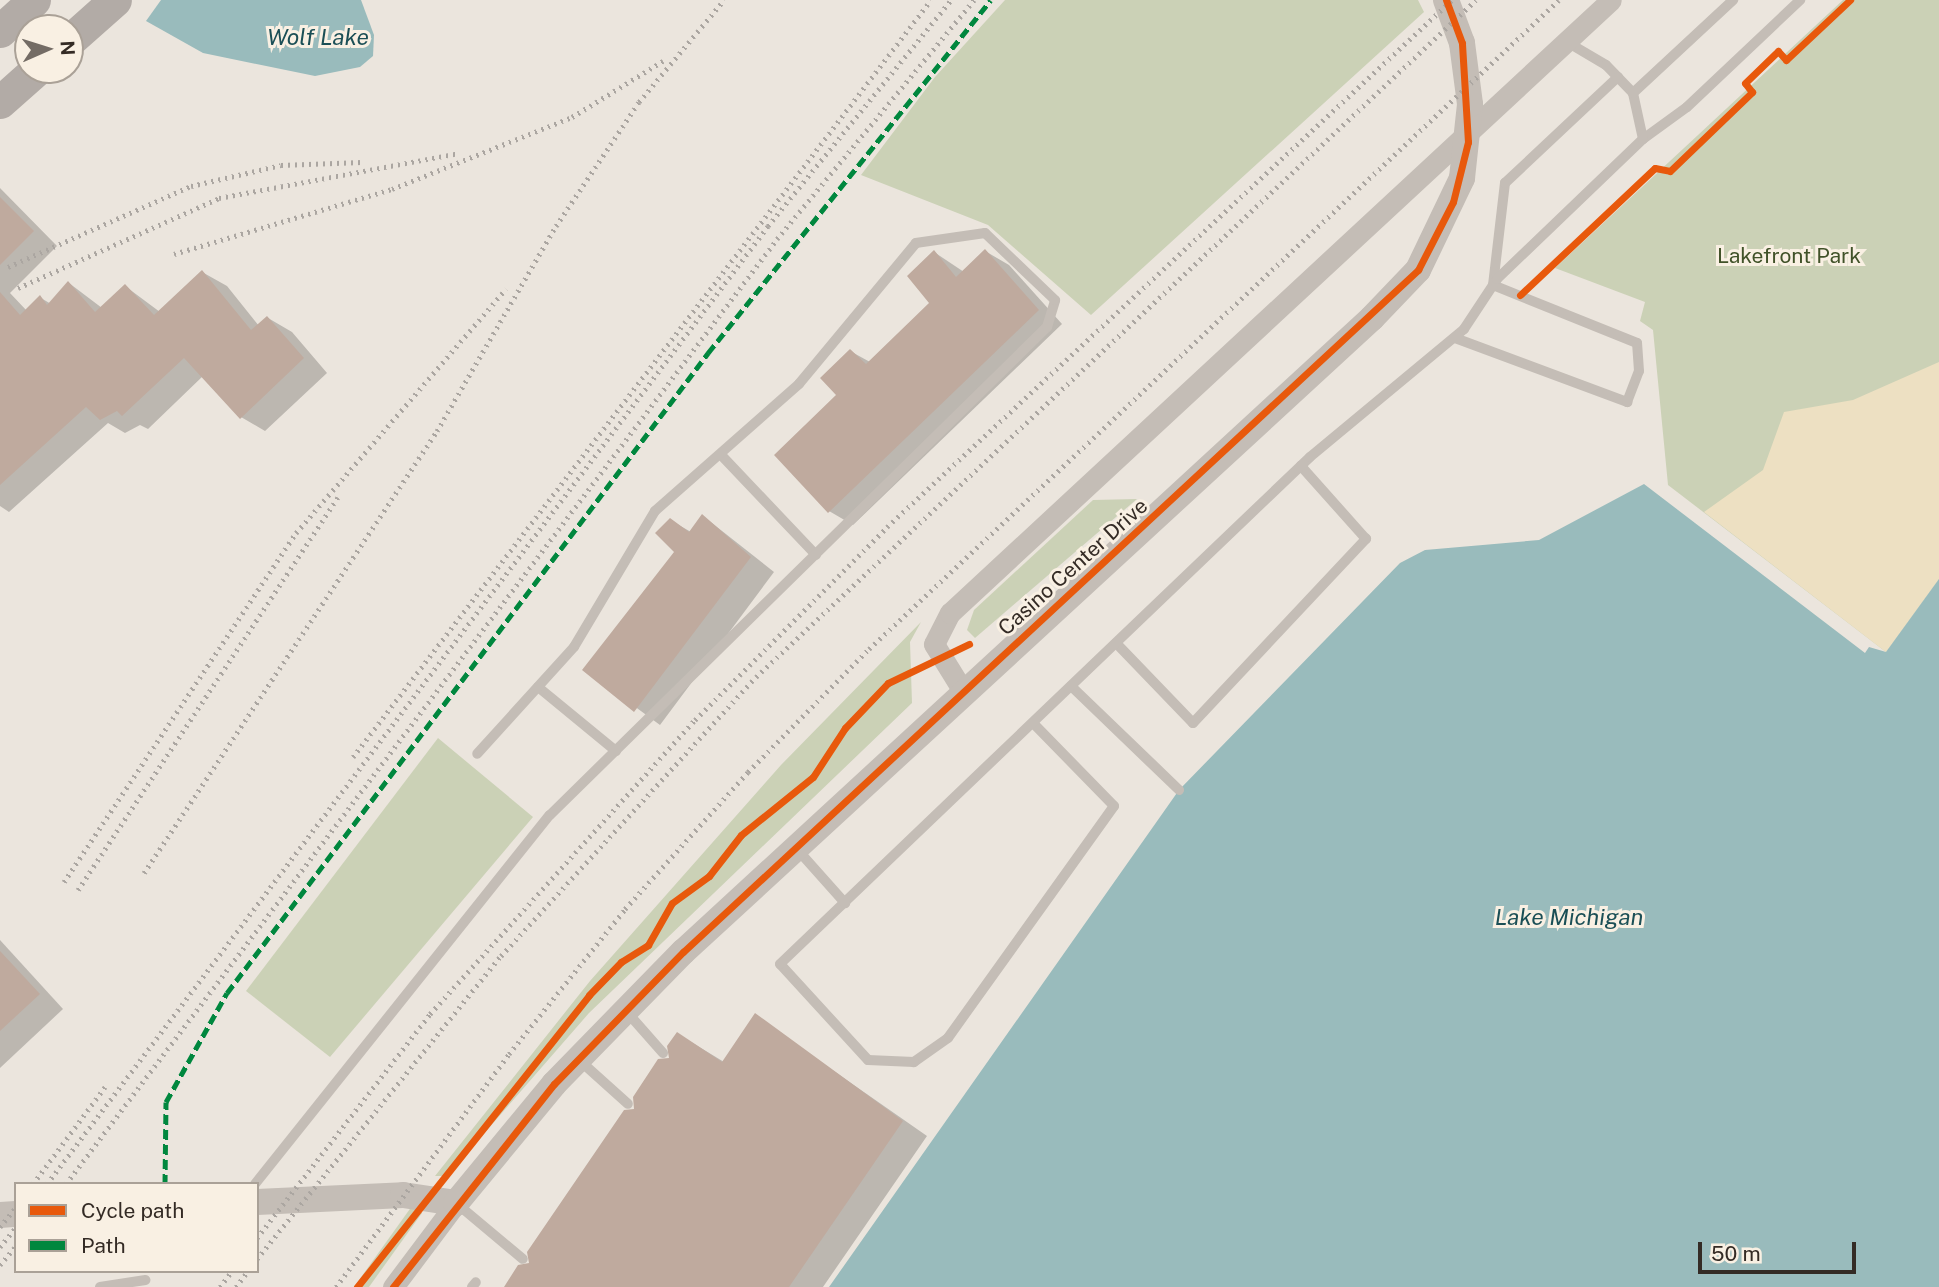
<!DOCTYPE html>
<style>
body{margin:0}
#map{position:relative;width:1939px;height:1287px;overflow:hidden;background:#ebe5dd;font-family:"Public Sans",sans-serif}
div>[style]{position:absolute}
.green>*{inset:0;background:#cbd1b6}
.sand>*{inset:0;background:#ede0c2}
.water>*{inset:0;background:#99bbbc}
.shadow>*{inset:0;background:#0003}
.building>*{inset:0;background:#bfaa9e}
.service>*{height:10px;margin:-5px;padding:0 5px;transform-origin:5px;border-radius:5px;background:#c4bdb6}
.minor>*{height:21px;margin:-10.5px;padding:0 10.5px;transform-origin:10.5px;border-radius:10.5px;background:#c4bdb6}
.tertiary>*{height:26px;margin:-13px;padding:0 13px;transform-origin:13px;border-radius:13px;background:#c4bdb6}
.primary>*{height:33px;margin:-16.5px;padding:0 16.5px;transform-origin:16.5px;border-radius:16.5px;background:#b2aba6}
.rail>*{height:5px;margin-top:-2.5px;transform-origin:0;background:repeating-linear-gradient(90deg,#aba6a1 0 2px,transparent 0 7px)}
.quiet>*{height:5px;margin-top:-2.5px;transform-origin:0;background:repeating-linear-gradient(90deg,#00873e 0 10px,transparent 0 15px)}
.cycleway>*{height:7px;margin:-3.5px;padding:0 3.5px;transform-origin:3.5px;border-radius:3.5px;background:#e8590c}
span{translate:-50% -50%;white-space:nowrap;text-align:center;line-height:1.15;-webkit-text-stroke:6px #f9f0e3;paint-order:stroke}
.park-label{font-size:21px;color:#415229}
.street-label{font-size:21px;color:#342b25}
.water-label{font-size:23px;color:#1b4f56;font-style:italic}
.legend{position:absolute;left:14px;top:1182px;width:245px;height:91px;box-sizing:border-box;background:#f9f0e3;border:2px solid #aaa197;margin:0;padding:9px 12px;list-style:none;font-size:21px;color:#342b25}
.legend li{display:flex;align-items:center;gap:14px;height:35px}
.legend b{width:35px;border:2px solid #aaa197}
.north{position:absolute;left:14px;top:14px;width:70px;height:70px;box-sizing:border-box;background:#f9f0e3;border:2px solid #aaa197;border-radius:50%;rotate:87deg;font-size:19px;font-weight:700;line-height:28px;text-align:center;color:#342b25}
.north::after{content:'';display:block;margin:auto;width:24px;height:32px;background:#746c65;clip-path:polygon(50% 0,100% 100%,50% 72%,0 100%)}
.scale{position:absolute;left:1698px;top:1242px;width:158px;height:32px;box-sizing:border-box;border:4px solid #342b25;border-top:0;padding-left:9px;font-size:21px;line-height:24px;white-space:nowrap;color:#342b25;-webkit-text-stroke:5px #f9f0e3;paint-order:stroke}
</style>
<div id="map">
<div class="green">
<div style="clip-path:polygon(1005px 0,1418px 0,1424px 12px,1091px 315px,988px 225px,861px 175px,935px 77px)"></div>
<div style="clip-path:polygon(1843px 0,1939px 0,1939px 579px,1886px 652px,1668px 485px,1653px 330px,1640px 321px,1645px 302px,1555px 268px)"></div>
<div style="clip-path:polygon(1137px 499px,975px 638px,967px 630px,974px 610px,1093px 500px)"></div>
<div style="clip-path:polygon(921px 622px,910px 642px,912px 703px,589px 1013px,447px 1176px,435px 1176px,590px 981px,781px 765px)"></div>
<div style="clip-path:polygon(438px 738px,533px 817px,330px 1057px,246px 991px)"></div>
<div style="clip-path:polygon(412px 1206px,422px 1213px,369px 1287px,354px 1287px)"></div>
</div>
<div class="sand">
<div style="clip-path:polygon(1939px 362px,1939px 579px,1886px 652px,1704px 512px,1763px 470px,1784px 412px,1853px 400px)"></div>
</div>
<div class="water">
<div style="clip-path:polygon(161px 0,361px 0,374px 35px,373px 56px,360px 67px,315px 76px,203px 53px,146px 21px)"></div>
<div style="clip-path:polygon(1644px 484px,1865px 653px,1869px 647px,1886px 652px,1939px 579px,1939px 1287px,829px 1287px,1179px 790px,1400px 563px,1425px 550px,1539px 540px)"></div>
</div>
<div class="shadow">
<div style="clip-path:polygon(0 188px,57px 246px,10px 293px,27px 311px,41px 298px,51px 304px,69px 283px,102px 308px,125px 286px,160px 312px,202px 272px,227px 286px,259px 326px,268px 318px,292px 332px,327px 373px,265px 431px,241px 417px,203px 376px,148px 429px,140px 425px,125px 433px,108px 423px,9px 512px,0 506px)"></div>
<div style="clip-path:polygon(985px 251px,1009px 265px,1062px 324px,853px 525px,829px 511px,838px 395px,850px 351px,870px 362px,932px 303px,934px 252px,964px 272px)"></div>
<div style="clip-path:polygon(703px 516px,774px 572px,660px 725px,585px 670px,676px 552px,670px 520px,691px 532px)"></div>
<div style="clip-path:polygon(0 940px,63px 1009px,0 1068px)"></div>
<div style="clip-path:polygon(755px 1016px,927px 1136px,823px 1287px,506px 1287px,531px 1265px,671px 1060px,678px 1034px,724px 1062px)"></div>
</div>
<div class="building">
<div style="clip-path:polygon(0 197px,34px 231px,0 265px)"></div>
<div style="clip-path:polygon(985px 249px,1039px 310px,828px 513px,774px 455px,836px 395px,820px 378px,850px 349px,866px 364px,929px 303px,907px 276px,934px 250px,956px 277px)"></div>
<div style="clip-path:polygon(202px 270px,251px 330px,267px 316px,304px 358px,240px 419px,184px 358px,122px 416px,117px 411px,100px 420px,86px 407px,0 485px,0 292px,20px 315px,40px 295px,47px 305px,68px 281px,95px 312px,125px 284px,154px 315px)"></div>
<div style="clip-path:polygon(702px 514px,751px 557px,634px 712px,582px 670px,674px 552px,655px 533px,670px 518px,689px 532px)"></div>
<div style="clip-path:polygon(0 951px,40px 994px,0 1031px)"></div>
<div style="clip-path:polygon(755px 1013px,903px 1121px,789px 1287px,504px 1287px,518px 1265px,529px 1263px,527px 1252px,624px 1110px,634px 1109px,633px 1097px,658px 1059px,669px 1058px,667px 1046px,677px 1032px,722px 1062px)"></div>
</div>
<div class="service">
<div style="left:1567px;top:42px;width:45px;rotate:30.5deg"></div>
<div style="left:1606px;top:65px;width:39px;rotate:46deg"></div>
<div style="left:1643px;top:139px;width:54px;rotate:-36deg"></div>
<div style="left:1687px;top:107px;width:156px;rotate:-43.4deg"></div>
<div style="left:1455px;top:338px;width:184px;rotate:20.4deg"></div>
<div style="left:1627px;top:402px;width:33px;rotate:-69deg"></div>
<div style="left:1639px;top:371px;width:28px;rotate:-94deg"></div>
<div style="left:1637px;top:343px;width:155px;rotate:-158.1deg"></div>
<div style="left:1493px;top:285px;width:103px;rotate:-83.3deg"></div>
<div style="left:1505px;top:183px;width:155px;rotate:-43.2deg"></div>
<div style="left:723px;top:457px;width:135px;rotate:46.5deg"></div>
<div style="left:1116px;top:643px;width:111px;rotate:46.1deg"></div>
<div style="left:1193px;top:723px;width:253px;rotate:-46.8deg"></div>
<div style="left:1366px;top:539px;width:98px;rotate:-131.7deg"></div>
<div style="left:1071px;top:686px;width:150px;rotate:43.9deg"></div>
<div style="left:538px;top:687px;width:101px;rotate:39.4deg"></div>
<div style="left:1033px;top:723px;width:116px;rotate:45.7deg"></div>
<div style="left:1114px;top:806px;width:285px;rotate:125.6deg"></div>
<div style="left:948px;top:1038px;width:42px;rotate:144.8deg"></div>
<div style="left:914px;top:1062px;width:46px;rotate:-177.5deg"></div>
<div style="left:868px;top:1060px;width:130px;rotate:-132.5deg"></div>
<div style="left:780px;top:964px;width:733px;rotate:-43.73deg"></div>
<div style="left:1310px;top:457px;width:200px;rotate:-39.7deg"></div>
<div style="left:1464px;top:329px;width:60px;rotate:-56.6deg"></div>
<div style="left:1497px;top:279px;width:202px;rotate:-43.8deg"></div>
<div style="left:1643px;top:139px;width:47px;rotate:-102.3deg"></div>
<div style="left:1633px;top:93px;width:137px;rotate:-42.9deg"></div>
<div style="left:796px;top:848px;width:74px;rotate:48.3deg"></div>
<div style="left:626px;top:1011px;width:56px;rotate:48.6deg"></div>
<div style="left:578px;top:1059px;width:67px;rotate:42deg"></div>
<div style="left:255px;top:1184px;width:472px;rotate:-51.4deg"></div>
<div style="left:550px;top:815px;width:697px;rotate:-44.48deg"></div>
<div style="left:1047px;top:327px;width:28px;rotate:-73deg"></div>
<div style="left:1055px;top:300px;width:97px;rotate:-136.3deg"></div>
<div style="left:985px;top:233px;width:70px;rotate:171.8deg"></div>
<div style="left:916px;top:243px;width:183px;rotate:129.7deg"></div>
<div style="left:799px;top:384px;width:192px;rotate:138.6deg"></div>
<div style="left:655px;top:511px;width:158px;rotate:120.8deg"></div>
<div style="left:574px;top:647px;width:144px;rotate:132.2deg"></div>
<div style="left:456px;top:1203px;width:87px;rotate:39.9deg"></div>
<div style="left:100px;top:1287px;width:46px;rotate:-8.8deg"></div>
<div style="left:472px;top:1287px;width:6px;rotate:-51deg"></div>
</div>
<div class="minor">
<div style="left:963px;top:691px;width:55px;rotate:-121.7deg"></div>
<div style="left:934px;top:644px;width:35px;rotate:-63deg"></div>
<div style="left:950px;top:613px;width:901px;rotate:-42.84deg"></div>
<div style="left:393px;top:1287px;width:105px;rotate:-53.1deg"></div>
</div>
<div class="tertiary">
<div style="left:257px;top:1202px;width:146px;rotate:-2.7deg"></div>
<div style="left:403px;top:1195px;width:54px;rotate:8.6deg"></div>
<div style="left:456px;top:1203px;width:154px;rotate:-50.5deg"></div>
<div style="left:554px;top:1084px;width:185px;rotate:-45.7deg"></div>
<div style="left:683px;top:952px;width:936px;rotate:-42.62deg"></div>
<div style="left:1372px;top:318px;width:66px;rotate:-46.2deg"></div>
<div style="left:1418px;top:270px;width:102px;rotate:-64.4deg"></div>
<div style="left:1462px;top:178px;width:74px;rotate:-83.8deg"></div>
<div style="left:1470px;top:104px;width:62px;rotate:-97.5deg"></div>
<div style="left:1462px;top:43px;width:46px;rotate:-110.4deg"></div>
<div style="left:0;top:1215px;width:16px;rotate:-4deg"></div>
</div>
<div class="primary">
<div style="left:0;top:31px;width:46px;rotate:-42.4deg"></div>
<div style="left:70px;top:40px;width:60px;rotate:-41.6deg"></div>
<div style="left:0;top:102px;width:48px;rotate:-41.6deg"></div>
</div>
<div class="rail">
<div style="left:174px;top:254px;width:227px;rotate:-16.6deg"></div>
<div style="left:392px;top:189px;width:194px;rotate:-21.8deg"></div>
<div style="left:572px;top:117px;width:107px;rotate:-31.6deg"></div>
<div style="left:8px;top:267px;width:200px;rotate:-23.9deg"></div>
<div style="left:191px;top:186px;width:92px;rotate:-13.1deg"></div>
<div style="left:281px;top:165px;width:81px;rotate:-2.1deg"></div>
<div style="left:18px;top:288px;width:220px;rotate:-24.1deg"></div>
<div style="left:219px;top:198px;width:244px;rotate:-10.6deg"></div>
<div style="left:353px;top:757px;width:952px;rotate:-52.64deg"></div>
<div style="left:144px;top:873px;width:530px;rotate:-56.46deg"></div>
<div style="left:437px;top:431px;width:237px;rotate:-59.9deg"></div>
<div style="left:556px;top:226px;width:149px;rotate:-56.2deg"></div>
<div style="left:639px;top:102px;width:133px;rotate:-50.2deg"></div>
<div style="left:64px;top:882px;width:419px;rotate:-56.4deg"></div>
<div style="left:296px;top:533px;width:322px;rotate:-49.3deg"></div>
<div style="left:78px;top:890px;width:471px;rotate:-56.5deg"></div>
<div style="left:33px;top:1184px;width:121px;rotate:-53.4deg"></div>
<div style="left:47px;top:1184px;width:1199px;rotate:-53.03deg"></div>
<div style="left:768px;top:226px;width:291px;rotate:-51deg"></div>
<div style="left:66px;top:1184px;width:1183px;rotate:-53.04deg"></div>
<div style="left:777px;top:239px;width:310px;rotate:-50.5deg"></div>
<div style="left:0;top:1227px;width:26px;rotate:-51deg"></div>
<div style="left:257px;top:1238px;width:283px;rotate:-52.3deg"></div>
<div style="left:430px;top:1014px;width:396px;rotate:-48deg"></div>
<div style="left:695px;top:720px;width:272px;rotate:-45.1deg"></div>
<div style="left:887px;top:527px;width:773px;rotate:-43.01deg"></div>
<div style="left:0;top:1247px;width:26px;rotate:-51deg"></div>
<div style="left:257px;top:1259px;width:389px;rotate:-51.2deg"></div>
<div style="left:501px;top:956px;width:378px;rotate:-47.6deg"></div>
<div style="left:756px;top:677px;width:988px;rotate:-43.24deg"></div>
<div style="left:0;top:1265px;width:25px;rotate:-50deg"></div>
<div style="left:220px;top:1287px;width:20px;rotate:-53deg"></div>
<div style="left:236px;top:1287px;width:20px;rotate:-53deg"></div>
<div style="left:336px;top:1287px;width:290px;rotate:-53.4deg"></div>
<div style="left:509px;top:1054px;width:186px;rotate:-51.3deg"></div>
<div style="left:625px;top:909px;width:184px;rotate:-48.1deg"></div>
<div style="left:748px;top:772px;width:173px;rotate:-45.5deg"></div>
<div style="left:869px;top:649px;width:947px;rotate:-43.25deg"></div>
</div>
<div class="quiet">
<div style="left:165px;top:1184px;width:82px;rotate:-89.3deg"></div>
<div style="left:166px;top:1102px;width:125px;rotate:-60.8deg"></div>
<div style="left:227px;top:993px;width:801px;rotate:-53.07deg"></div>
<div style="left:708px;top:353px;width:452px;rotate:-51.3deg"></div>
</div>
<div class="cycleway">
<div style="left:1520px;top:295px;width:185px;rotate:-43.3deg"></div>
<div style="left:1655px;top:168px;width:15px;rotate:11deg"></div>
<div style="left:1670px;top:171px;width:114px;rotate:-43.9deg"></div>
<div style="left:1752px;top:92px;width:11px;rotate:-128deg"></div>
<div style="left:1745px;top:83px;width:46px;rotate:-44.1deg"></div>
<div style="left:1778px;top:51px;width:12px;rotate:48deg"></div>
<div style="left:1786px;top:60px;width:88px;rotate:-43.2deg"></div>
<div style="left:357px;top:1287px;width:373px;rotate:-51.5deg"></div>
<div style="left:589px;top:995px;width:46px;rotate:-45.9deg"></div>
<div style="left:621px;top:962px;width:32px;rotate:-32deg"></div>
<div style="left:648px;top:945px;width:48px;rotate:-60.3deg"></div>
<div style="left:672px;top:903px;width:46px;rotate:-36.1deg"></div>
<div style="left:709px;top:876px;width:52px;rotate:-52deg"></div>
<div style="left:741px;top:835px;width:92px;rotate:-38.9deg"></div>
<div style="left:813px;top:777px;width:59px;rotate:-56.9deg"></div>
<div style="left:845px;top:728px;width:62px;rotate:-46.3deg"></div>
<div style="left:888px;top:683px;width:90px;rotate:-25.7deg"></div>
<div style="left:393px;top:1287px;width:259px;rotate:-51.6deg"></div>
<div style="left:554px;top:1084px;width:185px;rotate:-45.7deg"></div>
<div style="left:683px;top:952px;width:1003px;rotate:-42.86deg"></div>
<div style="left:1418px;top:270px;width:76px;rotate:-62.8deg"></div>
<div style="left:1453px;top:202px;width:62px;rotate:-76deg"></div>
<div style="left:1468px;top:142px;width:99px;rotate:-93.5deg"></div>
<div style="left:1462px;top:43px;width:46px;rotate:-110.4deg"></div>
</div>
<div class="park-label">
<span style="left:1789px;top:256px">Lakefront Park</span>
</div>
<div class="street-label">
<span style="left:1073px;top:567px;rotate:-42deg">Casino Center Drive</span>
</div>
<div class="water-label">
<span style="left:318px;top:37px">Wolf Lake</span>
<span style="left:1569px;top:917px">Lake Michigan</span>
</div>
<ul class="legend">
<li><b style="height:9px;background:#e8590c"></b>Cycle path</li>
<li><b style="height:9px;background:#00873e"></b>Path</li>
</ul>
<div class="north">N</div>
<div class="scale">50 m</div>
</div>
